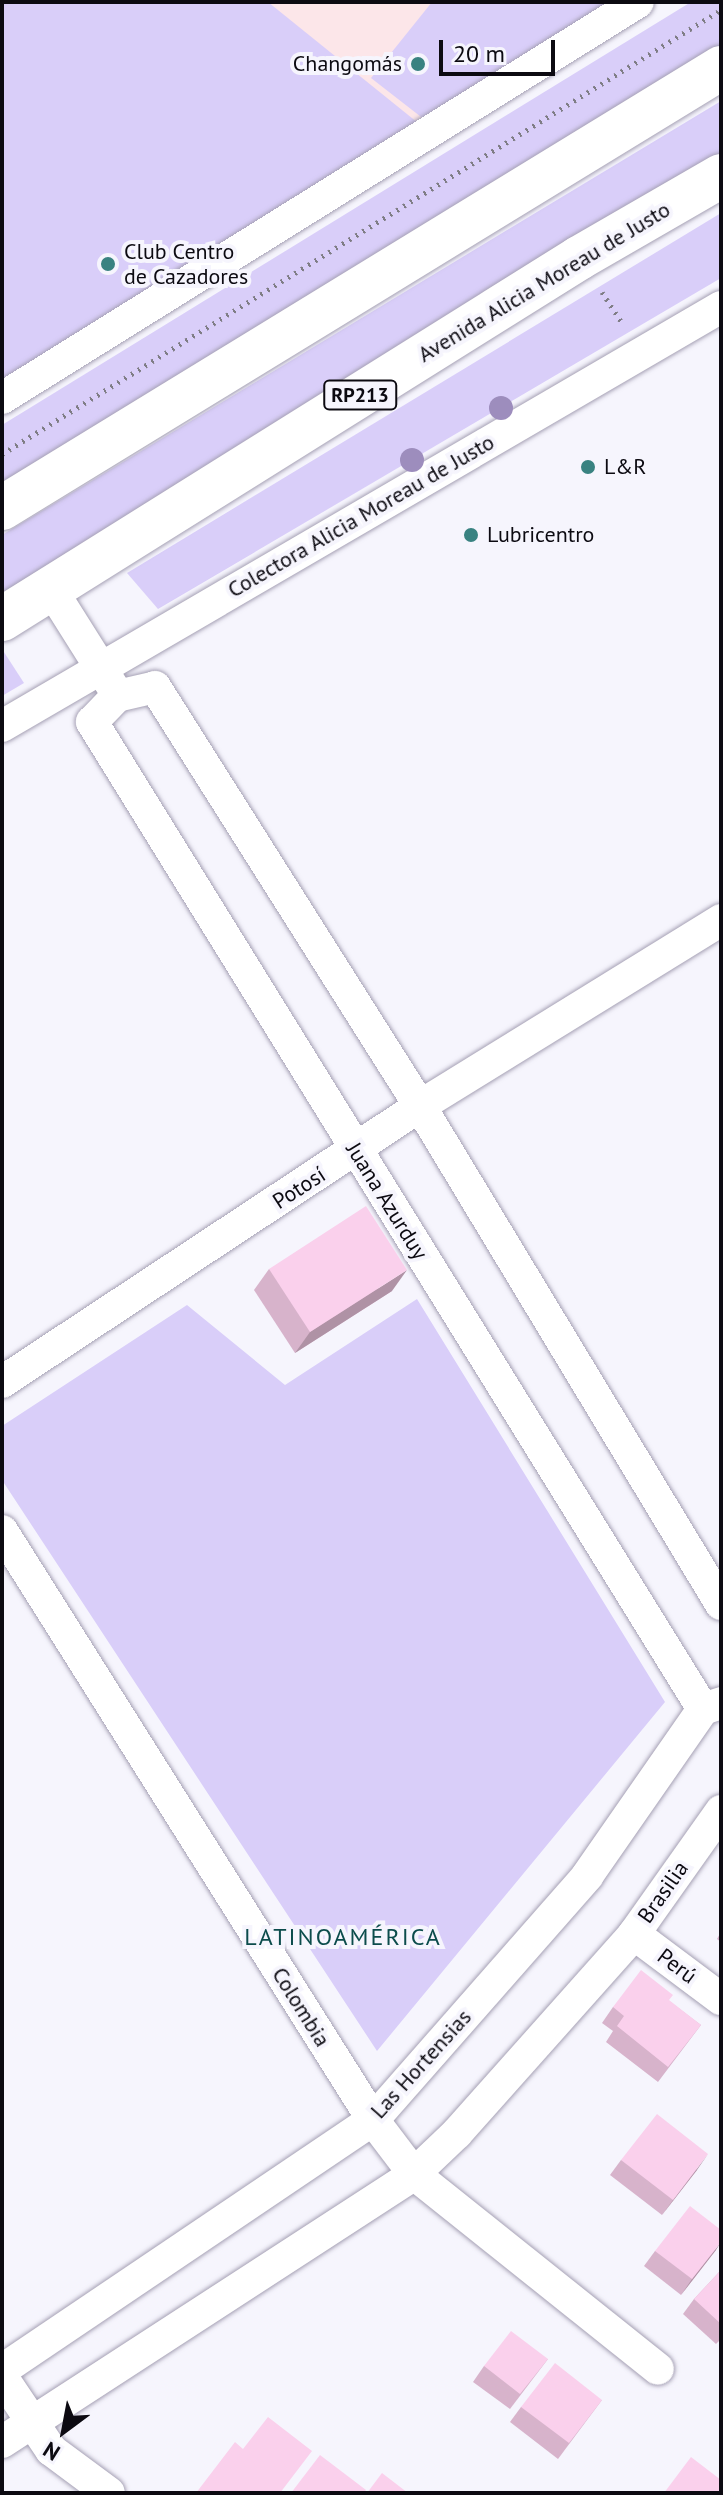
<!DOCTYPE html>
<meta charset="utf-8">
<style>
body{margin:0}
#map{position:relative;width:723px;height:2495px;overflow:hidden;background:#f6f5fd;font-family:"PT Sans",sans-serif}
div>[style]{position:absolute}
.commercial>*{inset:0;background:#fce6e9}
.green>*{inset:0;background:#d9cef9}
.path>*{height:5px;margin-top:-2.5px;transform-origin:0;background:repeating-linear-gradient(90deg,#7f7d85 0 2px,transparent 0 8px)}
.roads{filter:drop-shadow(0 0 2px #a5a0b4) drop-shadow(0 0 2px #a5a0b4)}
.minor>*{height:32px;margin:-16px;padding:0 16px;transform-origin:16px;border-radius:16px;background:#fff}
.primary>*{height:44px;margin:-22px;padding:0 22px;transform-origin:22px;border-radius:22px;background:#fff}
.trees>*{width:24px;height:24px;margin:-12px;border-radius:50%;background:#9d8dbd}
.wall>*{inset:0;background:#d7b3cb}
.shaded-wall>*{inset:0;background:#af92a5}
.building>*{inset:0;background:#fad0ec}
.dots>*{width:22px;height:22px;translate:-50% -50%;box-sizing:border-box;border:4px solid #f6f5fd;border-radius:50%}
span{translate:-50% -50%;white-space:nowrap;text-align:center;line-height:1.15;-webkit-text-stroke:8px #f6f5fd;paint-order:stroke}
.shield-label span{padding:2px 6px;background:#f6f5fd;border:2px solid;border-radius:6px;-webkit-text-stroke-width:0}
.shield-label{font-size:20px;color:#0c0a11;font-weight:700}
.poi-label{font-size:22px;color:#0c0a11}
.right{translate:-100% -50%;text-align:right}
.left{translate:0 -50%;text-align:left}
.street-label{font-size:22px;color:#0c0a11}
.neighbourhood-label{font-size:24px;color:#0c4c4c;letter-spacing:2px}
.frame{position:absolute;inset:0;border:4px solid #0c0a11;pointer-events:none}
.north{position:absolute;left:24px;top:2391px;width:80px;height:80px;-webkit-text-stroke:6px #f6f5fd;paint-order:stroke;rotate:212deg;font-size:22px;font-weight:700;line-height:32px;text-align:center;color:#0c0a11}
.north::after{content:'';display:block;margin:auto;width:28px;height:36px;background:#0c0a11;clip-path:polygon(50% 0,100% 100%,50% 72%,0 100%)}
.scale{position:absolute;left:439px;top:40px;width:116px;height:36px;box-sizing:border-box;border:4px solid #0c0a11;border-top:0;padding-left:10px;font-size:24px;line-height:28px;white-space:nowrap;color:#0c0a11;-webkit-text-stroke:6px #f6f5fd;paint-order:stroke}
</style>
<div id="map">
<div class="commercial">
<div style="clip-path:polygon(258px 2px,593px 2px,409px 126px)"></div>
</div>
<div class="green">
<div style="clip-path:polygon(2px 2px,268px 2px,428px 131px,2px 397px)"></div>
<div style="clip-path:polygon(432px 2px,608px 2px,425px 120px,371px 78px)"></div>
<div style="clip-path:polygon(691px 2px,721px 2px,721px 47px,2px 491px,2px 425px)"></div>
<div style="clip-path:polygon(721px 101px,721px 171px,2px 602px,2px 535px)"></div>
<div style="clip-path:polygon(721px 213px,721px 278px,158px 609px,127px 573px)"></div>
<div style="clip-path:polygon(2px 649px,24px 683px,2px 696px)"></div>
<div style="clip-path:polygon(417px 1299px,665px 1702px,377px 2051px,2px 1480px,2px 1426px,187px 1305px,285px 1385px)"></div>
</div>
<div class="path">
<div style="left:602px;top:292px;width:38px;rotate:57deg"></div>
<div style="left:2px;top:454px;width:845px;rotate:-31.7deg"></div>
</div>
<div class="roads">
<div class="minor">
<div style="left:2px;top:398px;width:749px;rotate:-31.91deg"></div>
<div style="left:51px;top:589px;width:115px;rotate:57.8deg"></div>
<div style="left:2px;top:726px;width:832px;rotate:-30.23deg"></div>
<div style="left:2px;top:1382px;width:501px;rotate:-33.44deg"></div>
<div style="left:420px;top:1106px;width:354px;rotate:-31.7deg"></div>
<div style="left:2px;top:1531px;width:696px;rotate:57.79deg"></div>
<div style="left:373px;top:2120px;width:68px;rotate:52.8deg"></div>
<div style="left:414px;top:2174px;width:312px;rotate:38.6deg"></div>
<div style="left:703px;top:1709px;width:1161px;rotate:-121.76deg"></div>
<div style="left:92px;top:722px;width:36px;rotate:-46deg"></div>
<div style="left:117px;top:696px;width:39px;rotate:-13deg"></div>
<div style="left:155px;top:687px;width:496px;rotate:57.7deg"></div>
<div style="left:420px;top:1106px;width:582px;rotate:58.85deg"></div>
<div style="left:634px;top:1934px;width:109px;rotate:36.8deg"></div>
<div style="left:2px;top:2370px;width:447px;rotate:-34deg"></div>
<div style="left:373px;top:2120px;width:325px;rotate:-48.7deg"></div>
<div style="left:587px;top:1876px;width:203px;rotate:-55.2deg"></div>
<div style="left:703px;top:1709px;width:19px;rotate:-18deg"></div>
<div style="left:2px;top:2377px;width:88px;rotate:56.1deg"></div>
<div style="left:51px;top:2450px;width:72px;rotate:36.6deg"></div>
<div style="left:2px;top:2442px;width:491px;rotate:-33deg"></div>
<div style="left:414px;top:2174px;width:59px;rotate:-43.6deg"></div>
<div style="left:457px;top:2133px;width:266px;rotate:-48.3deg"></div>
<div style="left:634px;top:1934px;width:151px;rotate:-54.7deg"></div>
</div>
<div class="primary">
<div style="left:2px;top:508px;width:843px;rotate:-31.47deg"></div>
<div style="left:2px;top:619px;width:681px;rotate:-32.03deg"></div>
<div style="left:579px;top:258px;width:164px;rotate:-30deg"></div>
</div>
</div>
<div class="trees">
<div style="left:501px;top:408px"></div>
<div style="left:412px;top:460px"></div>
</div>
<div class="wall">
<div style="clip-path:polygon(269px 1269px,392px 1291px,295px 1353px,254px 1290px)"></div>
<div style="clip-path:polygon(721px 1932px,721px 1942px,717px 1939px)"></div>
<div style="clip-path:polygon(669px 2001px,701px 2025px,658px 2082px,606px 2042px,613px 2031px,602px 2023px,613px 2007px)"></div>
<div style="clip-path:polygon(621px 2160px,697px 2170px,662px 2215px,610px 2175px)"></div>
<div style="clip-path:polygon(716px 2250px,681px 2295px,644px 2266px,655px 2251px)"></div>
<div style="clip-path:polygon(721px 2270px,721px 2339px,716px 2344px,683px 2314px,694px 2299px)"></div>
<div style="clip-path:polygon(548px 2359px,510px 2409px,473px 2382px,484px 2366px)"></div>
<div style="clip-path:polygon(602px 2400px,558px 2459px,510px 2422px,521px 2407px)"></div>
</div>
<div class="shaded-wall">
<div style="clip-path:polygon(407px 1270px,392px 1291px,295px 1353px,310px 1332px)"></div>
<div style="clip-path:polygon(708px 2154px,697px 2170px,662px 2215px,673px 2200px)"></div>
<div style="clip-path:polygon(721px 2242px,716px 2250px,681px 2295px,692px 2279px)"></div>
</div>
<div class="building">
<div style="clip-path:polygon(366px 1206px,407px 1270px,310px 1332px,269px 1269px)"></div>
<div style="clip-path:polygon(641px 1970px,673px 1995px,669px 2000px,701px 2025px,668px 2067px,617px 2026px,624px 2016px,613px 2007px)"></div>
<div style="clip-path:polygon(657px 2114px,708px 2154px,673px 2200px,621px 2160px)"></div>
<div style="clip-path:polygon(690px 2206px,721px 2230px,721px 2242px,692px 2279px,655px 2251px)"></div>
<div style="clip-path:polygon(721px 2270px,721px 2324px,694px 2299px)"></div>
<div style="clip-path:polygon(511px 2331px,548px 2359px,520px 2394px,484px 2366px)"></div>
<div style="clip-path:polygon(555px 2363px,602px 2400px,569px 2443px,521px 2407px)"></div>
<div style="clip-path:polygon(268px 2417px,312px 2451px,280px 2493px,196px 2493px,235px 2442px,243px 2449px)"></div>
<div style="clip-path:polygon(320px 2455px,366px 2490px,364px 2493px,291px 2493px)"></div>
<div style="clip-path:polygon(691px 2457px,721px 2480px,721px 2493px,664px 2493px)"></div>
<div style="clip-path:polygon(382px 2473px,408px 2493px,367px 2493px)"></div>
</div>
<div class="dots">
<div style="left:418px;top:64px;background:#398281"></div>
<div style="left:108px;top:264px;background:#398281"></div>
<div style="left:588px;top:467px;background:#398281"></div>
<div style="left:471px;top:535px;background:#398281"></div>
</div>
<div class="shield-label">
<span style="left:360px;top:395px">RP213</span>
</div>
<div class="poi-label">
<span class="right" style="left:402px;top:64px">Changomás</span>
<span class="left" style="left:124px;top:264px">Club Centro<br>de Cazadores</span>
<span class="left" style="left:604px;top:467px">L&amp;R</span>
<span class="left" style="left:487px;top:535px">Lubricentro</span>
</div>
<div class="street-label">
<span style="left:544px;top:282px;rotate:-31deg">Avenida Alicia Moreau de Justo</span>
<span style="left:361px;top:516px;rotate:-30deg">Colectora Alicia Moreau de Justo</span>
<span style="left:299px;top:1188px;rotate:-33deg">Potosí</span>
<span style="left:387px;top:1201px;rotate:58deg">Juana Azurduy</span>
<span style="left:663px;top:1892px;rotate:-55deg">Brasilia</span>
<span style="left:677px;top:1966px;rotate:37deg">Perú</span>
<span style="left:301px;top:2007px;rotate:58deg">Colombia</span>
<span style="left:421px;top:2064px;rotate:-48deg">Las Hortensias</span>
</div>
<div class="neighbourhood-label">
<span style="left:343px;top:1937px">LATINOAMÉRICA</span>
</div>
<div class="frame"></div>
<div class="north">N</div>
<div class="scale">20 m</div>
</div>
